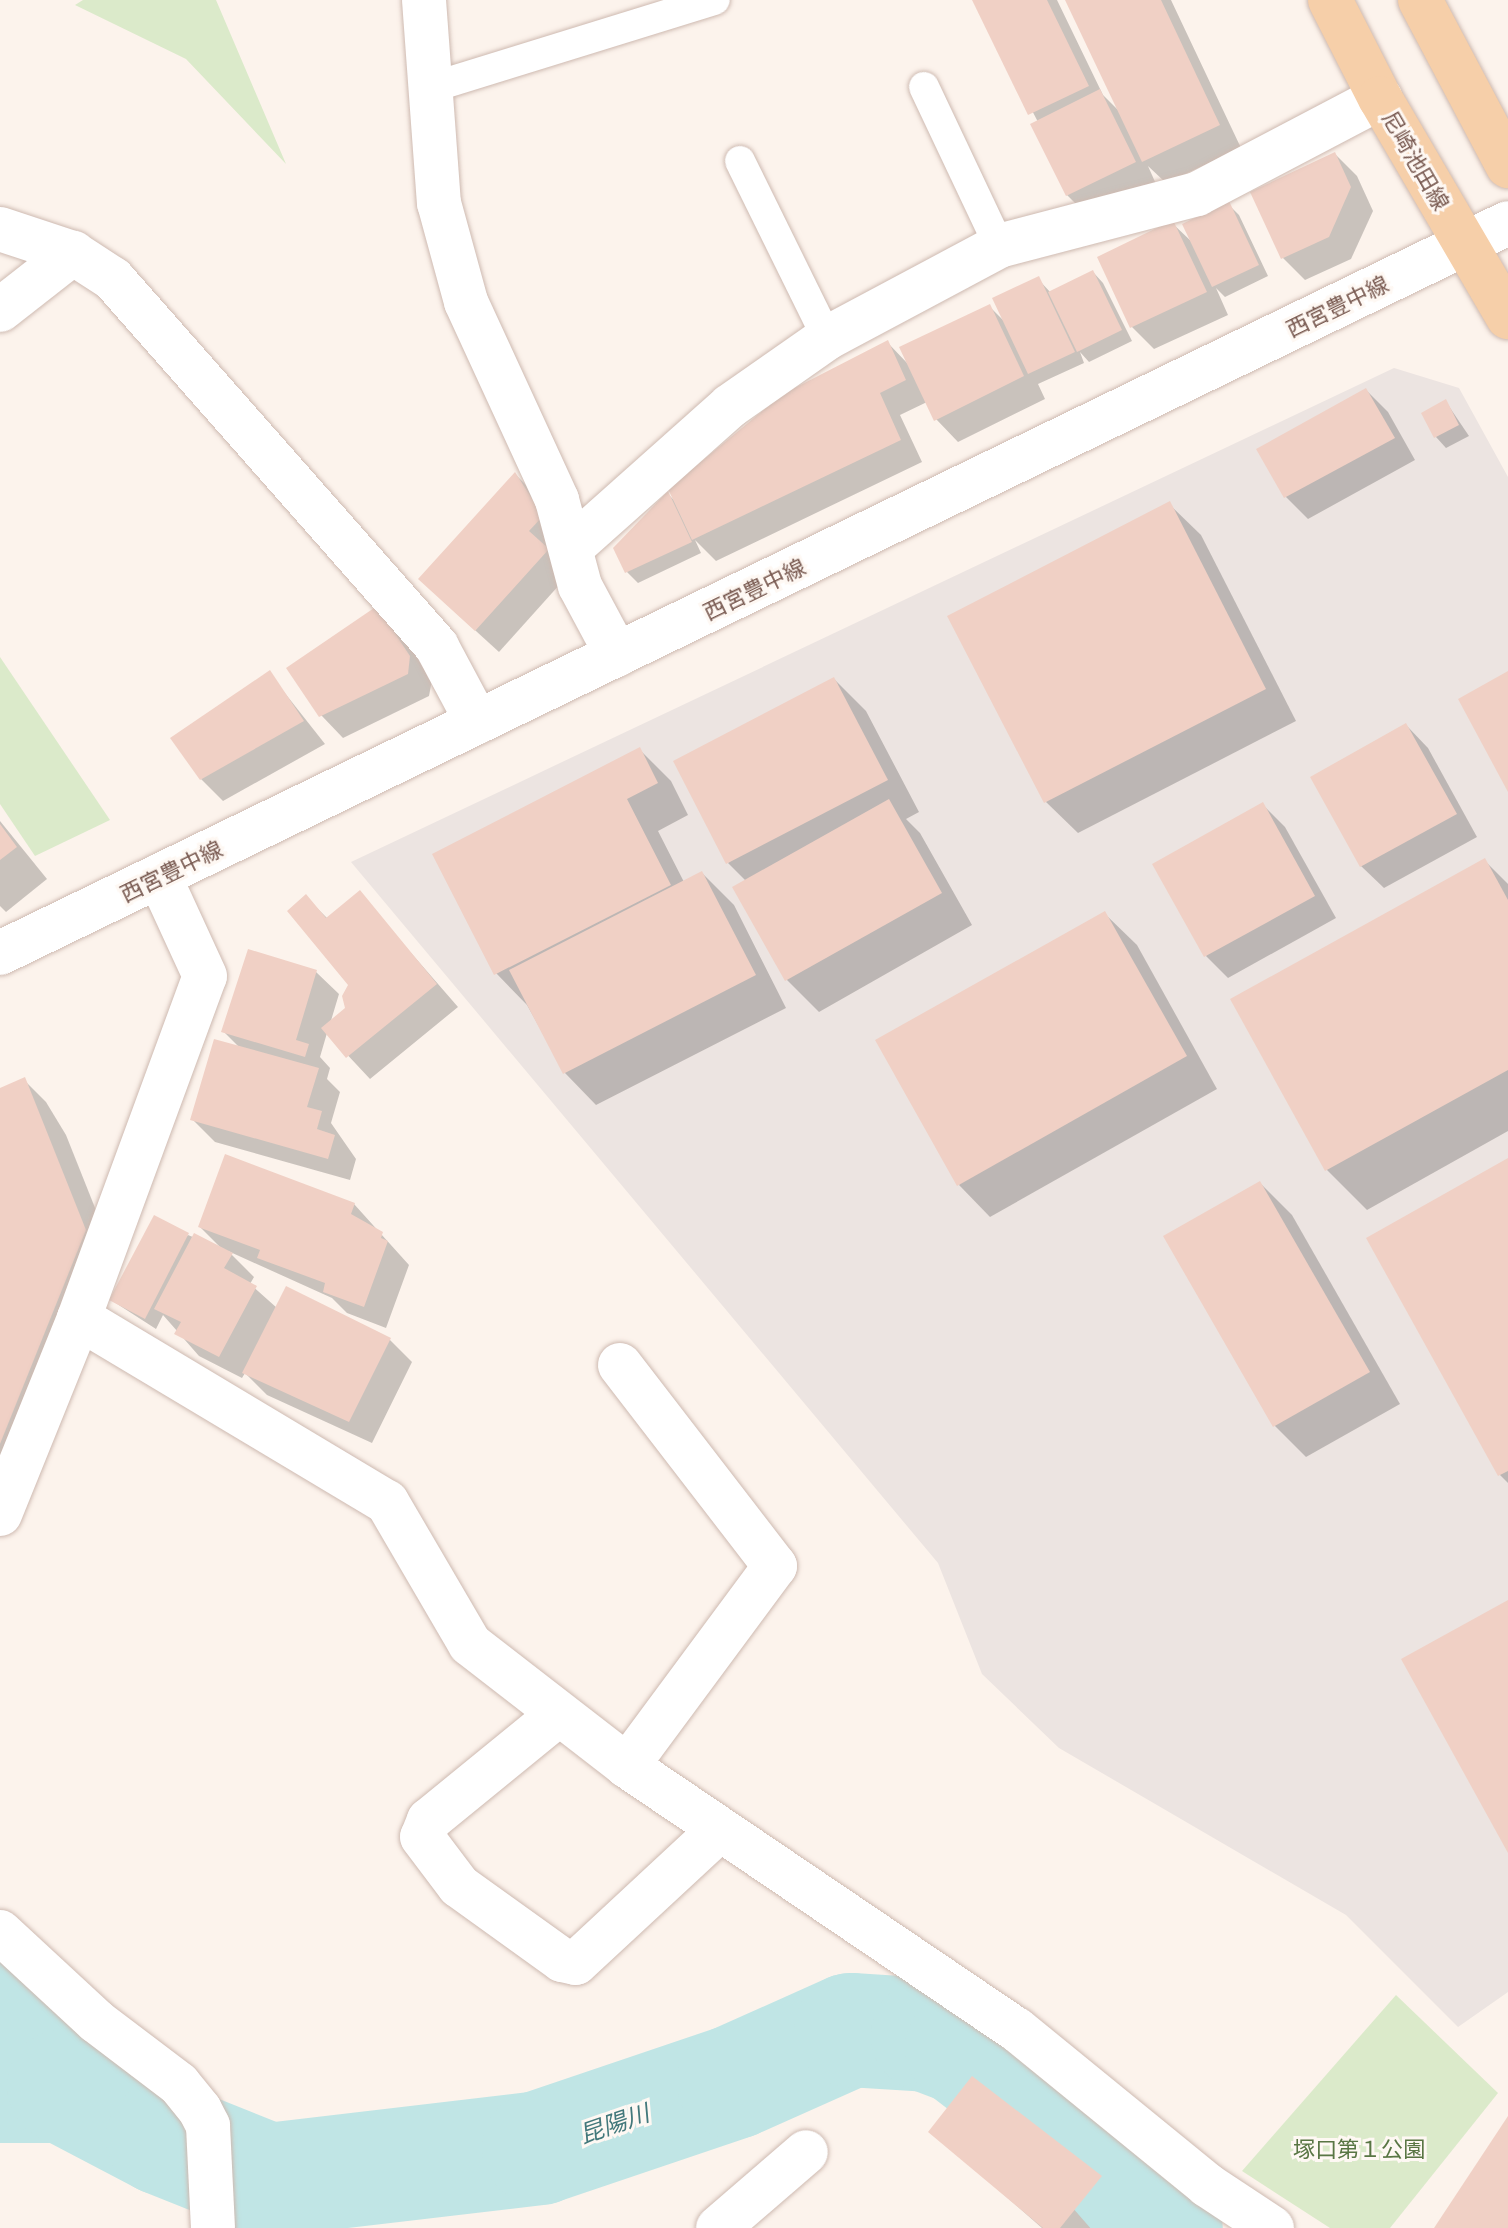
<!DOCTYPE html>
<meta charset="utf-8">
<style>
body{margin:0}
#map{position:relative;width:1508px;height:2228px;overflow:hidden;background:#fcf3ec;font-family:"Exo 2","Noto Sans JP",sans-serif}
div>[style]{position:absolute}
.industrial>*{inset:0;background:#ece4e1}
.green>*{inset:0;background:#dbeaca}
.shadow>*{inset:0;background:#0003}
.river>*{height:114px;margin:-57px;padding:0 57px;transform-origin:57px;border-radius:57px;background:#c0e5e5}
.building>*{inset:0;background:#f0d0c5}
.roads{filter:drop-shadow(0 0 2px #cebab1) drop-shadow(0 0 2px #cebab1)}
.service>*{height:30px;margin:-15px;padding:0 15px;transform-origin:15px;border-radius:15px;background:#fff}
.minor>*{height:44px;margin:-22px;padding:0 22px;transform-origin:22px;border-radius:22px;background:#fff}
.secondary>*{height:44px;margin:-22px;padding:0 22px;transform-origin:22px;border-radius:22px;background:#fff}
.primary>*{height:44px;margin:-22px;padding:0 22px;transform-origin:22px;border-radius:22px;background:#f6cfa9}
span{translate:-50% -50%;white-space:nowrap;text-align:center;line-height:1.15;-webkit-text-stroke:6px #fef8f3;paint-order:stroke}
.street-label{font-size:22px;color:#77584f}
.park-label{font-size:22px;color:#597644}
.water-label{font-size:24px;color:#42787b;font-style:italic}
</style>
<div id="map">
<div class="industrial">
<div style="clip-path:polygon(1394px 368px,1459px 388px,1508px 477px,1508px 1992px,1458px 2027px,1346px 1915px,1059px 1748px,982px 1674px,938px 1563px,351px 862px)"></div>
</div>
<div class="green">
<div style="clip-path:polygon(83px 0,216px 0,286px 164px,186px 59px,75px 5px)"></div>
<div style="clip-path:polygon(0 657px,110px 820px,35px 856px,0 804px)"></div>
<div style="clip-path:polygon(1396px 1995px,1498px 2093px,1390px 2228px,1330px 2228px,1242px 2171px)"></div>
</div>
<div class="shadow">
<div style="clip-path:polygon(974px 0,1057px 0,1103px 95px,1119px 111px,1067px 0,1171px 0,1241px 148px,1166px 183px,1148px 166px,1156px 184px,1089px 217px,1067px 195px,1038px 122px)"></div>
<div style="clip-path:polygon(1335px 154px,1357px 176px,1373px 211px,1351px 259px,1305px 280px,1283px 258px,1252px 193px)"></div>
<div style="clip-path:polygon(1228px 204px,1239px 215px,1268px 276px,1225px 297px,1216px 288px,1228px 315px,1154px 349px,1132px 327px,1099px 258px,1172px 223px,1192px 242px)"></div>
<div style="clip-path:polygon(1093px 272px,1103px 283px,1132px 341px,1089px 362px,1080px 352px,1084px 363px,1038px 384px,1045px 399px,958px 442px,936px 419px,927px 402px,900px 415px,922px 462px,716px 561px,695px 540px,701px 553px,638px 583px,627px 572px,615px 548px,668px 494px,677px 503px,888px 343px,908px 364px,989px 306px,1004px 321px,1038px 279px,1051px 293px)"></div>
<div style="clip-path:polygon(1366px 390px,1388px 412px,1415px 460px,1308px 519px,1286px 497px,1259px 449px)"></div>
<div style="clip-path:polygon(1446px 402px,1469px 436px,1446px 448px,1436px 437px)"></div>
<div style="clip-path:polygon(515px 474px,537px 496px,570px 573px,499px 652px,443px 601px)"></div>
<div style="clip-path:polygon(1169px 504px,1201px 535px,1296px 721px,1078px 833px,1046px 802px)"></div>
<div style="clip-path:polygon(377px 609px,399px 631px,432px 680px,429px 696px,343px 738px,321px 715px)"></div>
<div style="clip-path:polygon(269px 673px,325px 744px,223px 801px,201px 779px)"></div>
<div style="clip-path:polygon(834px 679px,866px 711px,919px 812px,906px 819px,920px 833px,972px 925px,819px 1012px,787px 980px,746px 881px,728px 863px)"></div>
<div style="clip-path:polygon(1406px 725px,1428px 748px,1477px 837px,1384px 888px,1361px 866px)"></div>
<div style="clip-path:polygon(639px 749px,671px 781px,688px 815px,658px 831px,684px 882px,702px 873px,734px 905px,786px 1008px,596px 1105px,565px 1073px,527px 1005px,496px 973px)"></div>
<div style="clip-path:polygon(1263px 805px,1285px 827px,1336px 918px,1228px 978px,1206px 956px)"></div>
<div style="clip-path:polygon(0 821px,47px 879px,6px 912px,0 906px)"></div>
<div style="clip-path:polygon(1484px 860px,1508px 884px,1508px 1131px,1367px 1210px,1327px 1170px,1232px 1000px)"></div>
<div style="clip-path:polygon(359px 893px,458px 1007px,370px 1079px,327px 1033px,320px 1057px,330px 1068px,327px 1079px,340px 1092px,331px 1123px,356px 1159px,350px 1180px,215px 1142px,193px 1120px,241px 1049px,224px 1032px,316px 972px,339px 994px,330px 1024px,347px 1009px,350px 984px,306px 897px,328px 919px)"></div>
<div style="clip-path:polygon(1105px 914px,1137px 945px,1217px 1089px,990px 1217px,959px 1185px)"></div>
<div style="clip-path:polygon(24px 1080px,46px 1102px,66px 1135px,117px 1263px,0 1522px,0 1090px)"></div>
<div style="clip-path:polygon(1508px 1161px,1508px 1483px,1500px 1475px)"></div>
<div style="clip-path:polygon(1260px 1183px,1292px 1215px,1400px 1404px,1306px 1457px,1275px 1426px)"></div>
<div style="clip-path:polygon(354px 1204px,409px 1265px,386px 1328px,347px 1313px,332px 1298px,228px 1251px,254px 1277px,250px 1284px,277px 1308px,390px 1340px,412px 1362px,372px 1443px,267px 1395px,245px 1373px,242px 1378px,199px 1356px,163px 1315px,156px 1329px,111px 1300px,188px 1235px,222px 1249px,200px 1227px)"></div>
<div style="clip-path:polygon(931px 2131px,1100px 2178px,1122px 2200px,1100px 2228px,1042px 2228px)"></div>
</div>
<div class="river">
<div style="left:0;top:1997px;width:110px;rotate:54.3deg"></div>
<div style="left:0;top:2086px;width:64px"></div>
<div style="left:64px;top:2086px;width:112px;rotate:27.7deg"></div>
<div style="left:163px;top:2138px;width:113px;rotate:21.8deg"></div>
<div style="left:268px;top:2180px;width:273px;rotate:-6.7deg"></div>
<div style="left:539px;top:2148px;width:206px;rotate:-18.7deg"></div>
<div style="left:734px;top:2082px;width:128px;rotate:-24deg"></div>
<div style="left:851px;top:2030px;width:77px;rotate:3.7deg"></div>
<div style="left:928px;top:2035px;width:36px;rotate:21deg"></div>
<div style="left:962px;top:2048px;width:179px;rotate:37.5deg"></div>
<div style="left:1104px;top:2157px;width:94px;rotate:48.9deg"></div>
</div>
<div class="building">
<div style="clip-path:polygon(972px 0,1047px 0,1089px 86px,1028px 115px)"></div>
<div style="clip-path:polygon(1065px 0,1161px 0,1220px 125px,1142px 162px)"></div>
<div style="clip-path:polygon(1100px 89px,1136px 162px,1066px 196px,1030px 124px)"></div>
<div style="clip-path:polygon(1335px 152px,1351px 187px,1329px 237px,1281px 259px,1250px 192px)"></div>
<div style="clip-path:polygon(1229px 201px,1259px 265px,1212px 287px,1182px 224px)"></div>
<div style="clip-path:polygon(1173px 220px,1207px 292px,1130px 328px,1097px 257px)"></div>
<div style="clip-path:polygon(1093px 270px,1122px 330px,1077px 352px,1048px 292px)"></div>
<div style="clip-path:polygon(1039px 276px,1075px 352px,1028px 374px,992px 298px)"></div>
<div style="clip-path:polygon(990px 304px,1024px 376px,934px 421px,899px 347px)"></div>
<div style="clip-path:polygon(888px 340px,906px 380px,880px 393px,901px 440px,692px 540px,668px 489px,783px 394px)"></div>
<div style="clip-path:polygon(1366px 388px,1395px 438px,1284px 498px,1256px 449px)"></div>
<div style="clip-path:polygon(1446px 399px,1459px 425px,1434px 438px,1421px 413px)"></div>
<div style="clip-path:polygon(515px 472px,543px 516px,529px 531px,549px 549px,475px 631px,418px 579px)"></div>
<div style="clip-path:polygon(668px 491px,692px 542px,625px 573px,613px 548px)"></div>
<div style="clip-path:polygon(1170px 501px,1266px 689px,1044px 803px,947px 616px)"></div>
<div style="clip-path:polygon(377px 606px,410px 656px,408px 674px,319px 717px,286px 668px)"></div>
<div style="clip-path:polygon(270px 670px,304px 721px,200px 780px,170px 738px)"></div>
<div style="clip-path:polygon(1508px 671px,1508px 792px,1458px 699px)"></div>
<div style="clip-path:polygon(834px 677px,888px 780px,726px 864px,673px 761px)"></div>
<div style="clip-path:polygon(1406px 723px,1457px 814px,1360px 867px,1310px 777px)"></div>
<div style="clip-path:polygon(640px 747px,658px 783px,627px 799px,671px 885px,494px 975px,432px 854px)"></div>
<div style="clip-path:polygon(889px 799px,942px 893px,785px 981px,732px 887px)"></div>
<div style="clip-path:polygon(1263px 802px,1315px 896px,1204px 957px,1152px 864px)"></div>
<div style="clip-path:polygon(0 824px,17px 847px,0 860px)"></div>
<div style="clip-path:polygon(1485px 858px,1508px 900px,1508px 1070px,1325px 1171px,1230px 999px)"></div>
<div style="clip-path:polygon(702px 871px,756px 975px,563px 1074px,509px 970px)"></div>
<div style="clip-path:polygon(360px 890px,437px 984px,346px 1058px,321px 1028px,345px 1008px,342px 996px,348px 985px,287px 911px,306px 894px,326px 918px)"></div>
<div style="clip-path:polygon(1105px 911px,1187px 1056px,957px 1186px,875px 1040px)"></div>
<div style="clip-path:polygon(248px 949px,317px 970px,296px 1040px,309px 1044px,305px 1057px,221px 1032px)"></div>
<div style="clip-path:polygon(214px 1039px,319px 1068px,307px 1107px,322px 1111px,317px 1129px,335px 1135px,328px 1159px,190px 1120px)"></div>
<div style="clip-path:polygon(25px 1077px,86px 1230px,0 1444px,0 1088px)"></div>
<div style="clip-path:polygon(225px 1154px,355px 1203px,351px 1214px,383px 1232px,381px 1238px,388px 1241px,364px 1307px,323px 1292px,325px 1283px,257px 1258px,260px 1250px,198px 1227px)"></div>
<div style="clip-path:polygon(1508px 1158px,1508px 1471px,1498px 1476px,1366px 1238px)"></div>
<div style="clip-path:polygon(1260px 1181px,1370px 1372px,1273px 1427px,1163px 1236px)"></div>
<div style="clip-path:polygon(154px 1215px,189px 1233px,145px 1319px,109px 1300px)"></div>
<div style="clip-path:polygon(194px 1233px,233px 1253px,224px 1268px,257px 1286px,219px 1357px,174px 1334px,181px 1322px,154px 1309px)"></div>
<div style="clip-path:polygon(286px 1286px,391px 1338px,349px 1422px,242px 1373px)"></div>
<div style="clip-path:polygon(1508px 1600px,1508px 1853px,1401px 1659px)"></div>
<div style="clip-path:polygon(972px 2076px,1102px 2176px,1060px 2228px,1043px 2228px,928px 2132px)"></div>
<div style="clip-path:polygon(1508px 2116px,1508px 2228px,1434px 2228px)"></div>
</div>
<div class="roads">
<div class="service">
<div style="left:924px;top:87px;width:176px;rotate:64.7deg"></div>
<div style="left:430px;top:88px;width:298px;rotate:-17.2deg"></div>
<div style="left:740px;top:161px;width:197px;rotate:63.8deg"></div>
</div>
<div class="minor">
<div style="left:424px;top:0;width:204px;rotate:85.8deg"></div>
<div style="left:439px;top:203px;width:103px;rotate:74.7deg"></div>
<div style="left:466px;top:302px;width:218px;rotate:65.3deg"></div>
<div style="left:557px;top:500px;width:89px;rotate:75deg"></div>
<div style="left:580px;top:586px;width:78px;rotate:61.8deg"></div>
<div style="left:0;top:229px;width:77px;rotate:18.2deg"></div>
<div style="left:73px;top:253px;width:48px;rotate:33deg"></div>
<div style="left:113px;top:279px;width:490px;rotate:48.6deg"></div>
<div style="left:437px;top:647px;width:85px;rotate:61.9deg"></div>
<div style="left:0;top:310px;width:93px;rotate:-38deg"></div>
<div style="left:573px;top:546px;width:210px;rotate:-41.7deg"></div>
<div style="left:730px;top:406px;width:118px;rotate:-35deg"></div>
<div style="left:827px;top:338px;width:195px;rotate:-28.1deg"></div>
<div style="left:999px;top:246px;width:205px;rotate:-14.7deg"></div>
<div style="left:1197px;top:194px;width:207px;rotate:-27.7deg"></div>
<div style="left:79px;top:1318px;width:359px;rotate:30.9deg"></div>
<div style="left:387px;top:1502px;width:164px;rotate:59.7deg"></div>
<div style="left:470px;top:1644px;width:199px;rotate:37.8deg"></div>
<div style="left:627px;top:1766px;width:470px;rotate:34.1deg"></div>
<div style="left:1016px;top:2029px;width:247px;rotate:39.2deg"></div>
<div style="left:1207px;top:2185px;width:78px;rotate:33.5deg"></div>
<div style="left:620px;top:1365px;width:254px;rotate:52.4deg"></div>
<div style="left:775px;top:1566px;width:249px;rotate:126.5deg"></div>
<div style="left:0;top:1514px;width:211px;rotate:-68deg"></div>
<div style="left:79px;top:1318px;width:364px;rotate:-69.8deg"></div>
<div style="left:205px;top:976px;width:110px;rotate:-114.7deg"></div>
<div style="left:559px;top:1714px;width:168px;rotate:140.8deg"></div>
<div style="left:429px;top:1820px;width:18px;rotate:112deg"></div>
<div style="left:422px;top:1837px;width:61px;rotate:52.9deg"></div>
<div style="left:459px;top:1886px;width:127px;rotate:35.7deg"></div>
<div style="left:562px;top:1960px;width:14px;rotate:12deg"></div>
<div style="left:576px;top:1963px;width:195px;rotate:-42.9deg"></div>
<div style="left:0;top:1932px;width:131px;rotate:42.8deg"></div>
<div style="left:96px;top:2021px;width:104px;rotate:37.2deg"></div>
<div style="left:179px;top:2084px;width:33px;rotate:51deg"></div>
<div style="left:200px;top:2110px;width:18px;rotate:63deg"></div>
<div style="left:208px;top:2126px;width:102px;rotate:87.2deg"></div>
<div style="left:718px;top:2228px;width:116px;rotate:-40.8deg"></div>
</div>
<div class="secondary">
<div style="left:0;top:953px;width:1675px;rotate:-25.83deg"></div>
</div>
<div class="primary">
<div style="left:1330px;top:0;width:110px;rotate:63deg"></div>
<div style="left:1380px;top:98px;width:254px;rotate:59.7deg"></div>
<div style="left:1420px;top:0;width:188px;rotate:62.1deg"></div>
</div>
</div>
<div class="street-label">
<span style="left:1416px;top:160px;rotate:60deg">尼崎池田線</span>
<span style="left:1337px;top:306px;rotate:-26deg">西宮豊中線</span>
<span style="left:754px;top:589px;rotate:-26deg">西宮豊中線</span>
<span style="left:171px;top:871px;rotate:-26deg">西宮豊中線</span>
</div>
<div class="park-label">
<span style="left:1359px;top:2149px">塚口第１公園</span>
</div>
<div class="water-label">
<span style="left:614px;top:2123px;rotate:-19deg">昆陽川</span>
</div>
</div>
